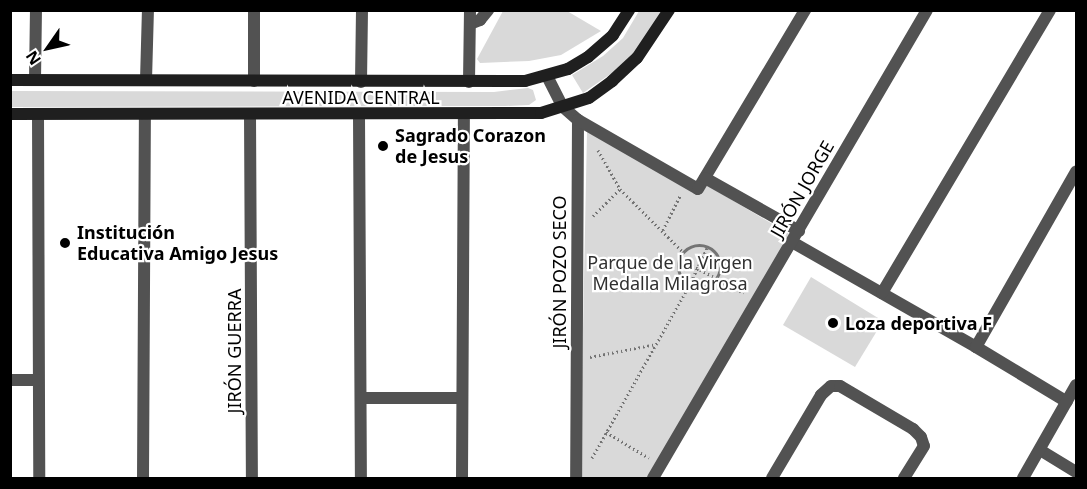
<!DOCTYPE html>
<meta charset="utf-8">
<style>
body{margin:0}
#map{position:relative;width:1087px;height:489px;overflow:hidden;background:#fff;font-family:"Noto Sans",sans-serif}
div>[style]{position:absolute}
.green>*{inset:0;background:#d9d9d9}
.path>*{height:3px;margin-top:-1.5px;transform-origin:0;background:repeating-linear-gradient(90deg,#747474 0 1.5px,transparent 0 4.5px)}
.path>.ring{margin:-1.5px;padding:0;box-sizing:content-box;background:none;border:3px solid #747474;border-radius:50%}
.street>*{height:12px;margin:-6px;padding:0 6px;transform-origin:6px;border-radius:6px;background:#525252}
.secondary>*{height:12px;margin:-6px;padding:0 6px;transform-origin:6px;border-radius:6px;background:#1f1f1f}
.dots>*{width:16px;height:16px;translate:-50% -50%;box-sizing:border-box;border:3px solid #fff;border-radius:50%}
span{translate:-50% -50%;white-space:nowrap;text-align:center;line-height:1.15;-webkit-text-stroke:4.5px #fff;paint-order:stroke}
.street-label{font-size:18px;color:#000}
.poi-label{font-size:18px;color:#000;font-weight:700}
.left{translate:0 -50%;text-align:left}
.park-label{font-size:18px;color:#303030}
.frame{position:absolute;inset:0;border:12px solid #000;pointer-events:none}
.north{position:absolute;left:18px;top:18px;width:60px;height:60px;-webkit-text-stroke:4px #fff;paint-order:stroke;rotate:236deg;font-size:16px;font-weight:700;line-height:24px;text-align:center;color:#000}
.north::after{content:'';display:block;margin:auto;width:21px;height:27px;background:#000;clip-path:polygon(50% 0,100% 100%,50% 72%,0 100%)}
</style>
<div id="map">
<div class="green">
<div style="clip-path:polygon(503px 11px,567px 11px,601px 31px,561px 55px,529px 61px,480px 63px,477px 59px)"></div>
<div style="clip-path:polygon(639px 11px,662px 11px,646px 39px,622px 66px,583px 93px,572px 75px,603px 56px,623px 38px)"></div>
<div style="clip-path:polygon(528px 88px,533px 90px,536px 100px,529px 105px,505px 106px,11px 107px,11px 91px,494px 92px)"></div>
<div style="clip-path:polygon(587px 131px,700px 193px,705px 184px,791px 235px,648px 478px,580px 478px)"></div>
<div style="clip-path:polygon(811px 277px,883px 321px,855px 367px,783px 325px)"></div>
</div>
<div class="path">
<div style="left:598px;top:150px;width:45px;rotate:60.6deg"></div>
<div style="left:620px;top:189px;width:89px;rotate:45deg"></div>
<div style="left:593px;top:216px;width:38px;rotate:-45deg"></div>
<div style="left:663px;top:230px;width:40px;rotate:-63.4deg"></div>
<div class="ring" style="left:678px;top:245px;width:39px;height:39px"></div>
<div style="left:680px;top:259px;width:72px;rotate:28deg"></div>
<div style="left:590px;top:357px;width:67px;rotate:-11.1deg"></div>
<div style="left:606px;top:432px;width:50px;rotate:31.2deg"></div>
<div style="left:592px;top:458px;width:197px;rotate:-60.6deg"></div>
<div style="left:689px;top:286px;width:44px;rotate:-64.6deg"></div>
</div>
<div class="street">
<div style="left:254px;top:10px;width:71px;rotate:90deg"></div>
<div style="left:470px;top:24px;width:11px;rotate:-22deg"></div>
<div style="left:480px;top:20px;width:13px;rotate:-51deg"></div>
<div style="left:547px;top:76px;width:35px;rotate:63deg"></div>
<div style="left:563px;top:107px;width:20px;rotate:41deg"></div>
<div style="left:578px;top:120px;width:358px;rotate:90.3deg"></div>
<div style="left:35px;top:80px;width:70px;rotate:-89.2deg"></div>
<div style="left:146px;top:80px;width:70px;rotate:-88.4deg"></div>
<div style="left:361px;top:82px;width:72px;rotate:-89.2deg"></div>
<div style="left:469px;top:82px;width:72px;rotate:-89.2deg"></div>
<div style="left:38px;top:114px;width:364px;rotate:89.8deg"></div>
<div style="left:250px;top:114px;width:364px;rotate:89.7deg"></div>
<div style="left:359px;top:115px;width:363px;rotate:89.7deg"></div>
<div style="left:578px;top:120px;width:138px;rotate:29.9deg"></div>
<div style="left:698px;top:189px;width:209px;rotate:-59.1deg"></div>
<div style="left:705px;top:178px;width:108px;rotate:29.4deg"></div>
<div style="left:792px;top:242px;width:212px;rotate:29.7deg"></div>
<div style="left:976px;top:347px;width:106px;rotate:31.1deg"></div>
<div style="left:882px;top:293px;width:329px;rotate:-59.3deg"></div>
<div style="left:976px;top:347px;width:202px;rotate:-60.3deg"></div>
<div style="left:10px;top:380px;width:28px"></div>
<div style="left:362px;top:398px;width:99px"></div>
<div style="left:1040px;top:450px;width:42px;rotate:31.4deg"></div>
<div style="left:143px;top:478px;width:364px;rotate:-89.7deg"></div>
<div style="left:462px;top:478px;width:363px;rotate:-89.7deg"></div>
<div style="left:653px;top:478px;width:542px;rotate:-59.65deg"></div>
<div style="left:772px;top:478px;width:96px;rotate:-59.4deg"></div>
<div style="left:821px;top:395px;width:13px;rotate:-42deg"></div>
<div style="left:831px;top:386px;width:9px"></div>
<div style="left:840px;top:386px;width:85px;rotate:30.5deg"></div>
<div style="left:913px;top:429px;width:11px;rotate:45deg"></div>
<div style="left:921px;top:437px;width:9px;rotate:72deg"></div>
<div style="left:924px;top:446px;width:38px;rotate:122deg"></div>
<div style="left:1023px;top:478px;width:107px;rotate:-60.3deg"></div>
</div>
<div class="secondary">
<div style="left:10px;top:80px;width:515px;rotate:0.11deg"></div>
<div style="left:525px;top:81px;width:45px;rotate:-15.6deg"></div>
<div style="left:568px;top:69px;width:23px;rotate:-31deg"></div>
<div style="left:588px;top:57px;width:33px;rotate:-41deg"></div>
<div style="left:613px;top:35px;width:30px;rotate:-57deg"></div>
<div style="left:10px;top:114px;width:531px;rotate:-0.11deg"></div>
<div style="left:541px;top:113px;width:50px;rotate:-17.4deg"></div>
<div style="left:589px;top:98px;width:29px;rotate:-36deg"></div>
<div style="left:612px;top:81px;width:34px;rotate:-43deg"></div>
<div style="left:637px;top:58px;width:58px;rotate:-56.3deg"></div>
</div>
<div class="dots">
<div style="left:383px;top:146px;background:#000"></div>
<div style="left:65px;top:243px;background:#000"></div>
<div style="left:833px;top:323px;background:#000"></div>
</div>
<div class="street-label">
<span style="left:361px;top:97px">AVENIDA CENTRAL</span>
<span style="left:802px;top:189px;rotate:-60deg">JIRÓN JORGE</span>
<span style="left:559px;top:272px;rotate:-90deg">JIRÓN POZO SECO</span>
<span style="left:234px;top:351px;rotate:-90deg">JIRÓN GUERRA</span>
</div>
<div class="poi-label">
<span class="left" style="left:395px;top:146px">Sagrado Corazon<br>de Jesus</span>
<span class="left" style="left:77px;top:243px">Institución<br>Educativa Amigo Jesus</span>
<span class="left" style="left:845px;top:323px">Loza deportiva F</span>
</div>
<div class="park-label">
<span style="left:670px;top:273px">Parque de la Virgen<br>Medalla Milagrosa</span>
</div>
<div class="frame"></div>
<div class="north">N</div>
</div>
